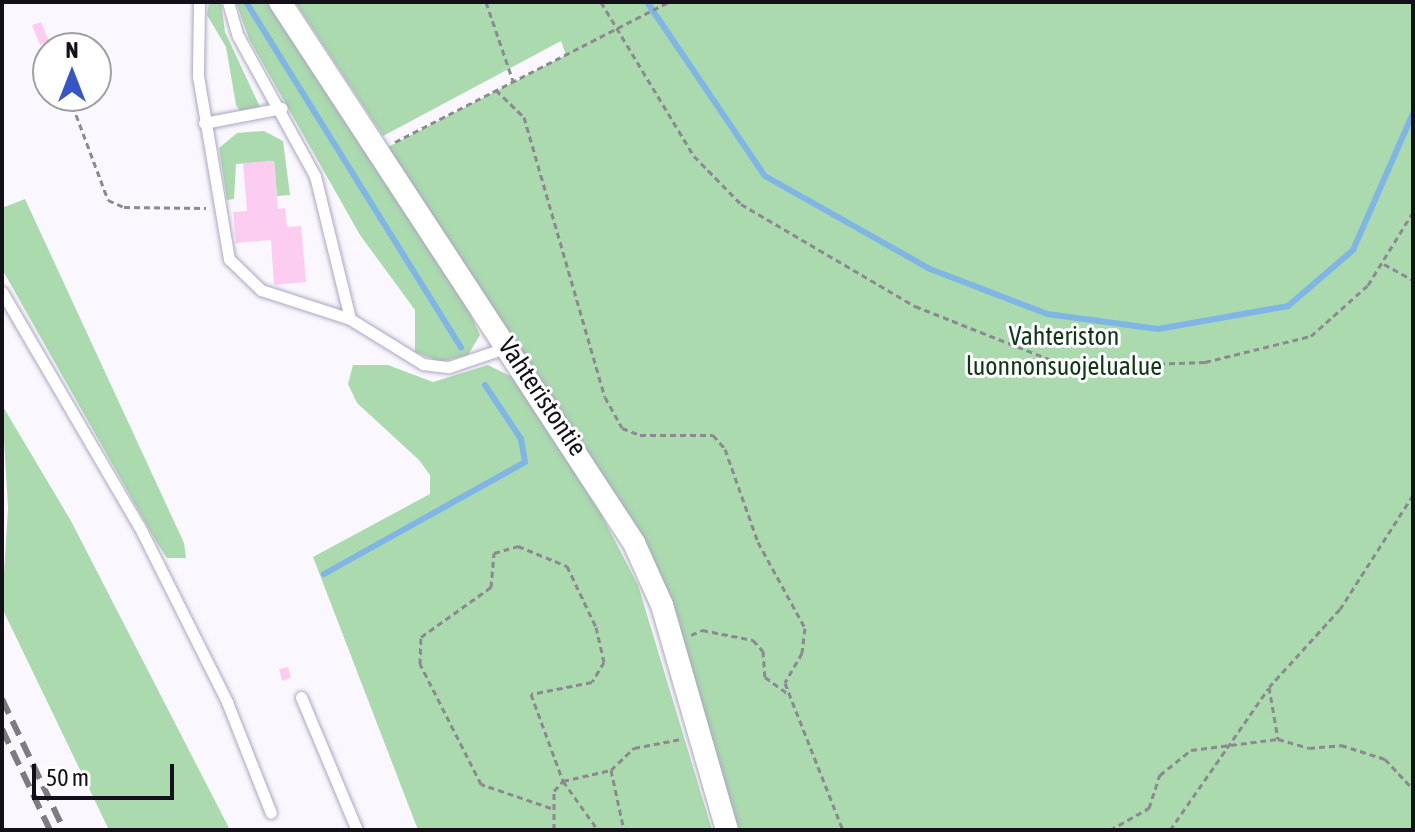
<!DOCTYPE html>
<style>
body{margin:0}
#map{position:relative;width:1415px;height:832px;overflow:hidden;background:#faf8fe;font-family:"Asap Condensed",sans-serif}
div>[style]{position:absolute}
.green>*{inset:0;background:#aadaae}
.stream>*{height:6px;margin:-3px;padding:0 3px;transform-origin:3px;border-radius:3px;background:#80b6e6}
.building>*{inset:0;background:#fdcdf1}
.path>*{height:3px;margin-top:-1.5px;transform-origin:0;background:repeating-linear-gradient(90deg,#8c8991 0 6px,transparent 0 10px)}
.roads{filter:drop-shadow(0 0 2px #ada6c1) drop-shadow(0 0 2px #ada6c1)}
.service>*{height:11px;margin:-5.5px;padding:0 5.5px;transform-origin:5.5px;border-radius:5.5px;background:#fff}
.minor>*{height:22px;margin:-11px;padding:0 11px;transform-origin:11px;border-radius:11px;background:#fff}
.rail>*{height:6px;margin-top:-3px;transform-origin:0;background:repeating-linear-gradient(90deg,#7d7b83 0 16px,transparent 0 24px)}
span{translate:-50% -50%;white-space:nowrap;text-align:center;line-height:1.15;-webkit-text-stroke:6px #fff;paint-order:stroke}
.park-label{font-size:26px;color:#103717}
.street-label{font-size:26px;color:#13101a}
.frame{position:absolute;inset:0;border:4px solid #13101a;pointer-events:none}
.north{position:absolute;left:32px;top:32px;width:80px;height:80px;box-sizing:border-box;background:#fff;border:2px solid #a19fa3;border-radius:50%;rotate:0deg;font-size:22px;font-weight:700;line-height:32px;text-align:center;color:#13101a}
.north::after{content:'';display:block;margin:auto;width:28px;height:36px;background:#3656c7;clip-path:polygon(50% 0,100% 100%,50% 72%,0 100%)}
.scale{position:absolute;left:32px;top:764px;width:142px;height:36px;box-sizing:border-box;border:4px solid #13101a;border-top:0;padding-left:10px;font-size:24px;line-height:28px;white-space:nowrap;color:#13101a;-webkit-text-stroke:6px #fff;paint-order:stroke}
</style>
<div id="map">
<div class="green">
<div style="clip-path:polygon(221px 2px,225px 32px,260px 107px,240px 111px,236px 105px,226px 47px,207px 15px,209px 2px)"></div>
<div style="clip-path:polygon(236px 2px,269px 2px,469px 311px,480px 335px,468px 355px,440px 362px,415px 352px,415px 310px,360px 235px,249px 39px)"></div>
<div style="clip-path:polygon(295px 2px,1413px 2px,1413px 830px,733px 830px,664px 588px,384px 149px,566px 55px,561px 41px,383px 136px)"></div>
<div style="clip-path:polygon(264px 131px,283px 141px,290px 195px,277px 196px,274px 161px,236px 164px,234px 199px,227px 200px,219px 148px,237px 133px)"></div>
<div style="clip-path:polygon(25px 199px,184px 543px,186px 558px,167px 558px,157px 543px,2px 269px,2px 208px)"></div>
<div style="clip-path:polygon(353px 365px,388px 365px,433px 382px,488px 365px,512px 377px,597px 506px,638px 585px,712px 830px,418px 830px,313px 557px,430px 494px,430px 475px,419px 460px,357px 403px,348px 384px)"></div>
<div style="clip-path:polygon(2px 405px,71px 521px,230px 830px,109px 830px,2px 608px,8px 508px)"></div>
</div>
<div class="stream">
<div style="left:246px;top:2px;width:407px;rotate:58.1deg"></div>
<div style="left:647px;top:2px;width:210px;rotate:55.9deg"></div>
<div style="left:765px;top:176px;width:189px;rotate:29.4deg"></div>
<div style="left:930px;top:269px;width:125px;rotate:21deg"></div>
<div style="left:1047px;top:314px;width:112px;rotate:7.7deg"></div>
<div style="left:1158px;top:329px;width:132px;rotate:-10deg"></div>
<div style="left:1288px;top:306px;width:86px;rotate:-40.7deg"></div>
<div style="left:1353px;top:250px;width:150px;rotate:-66.3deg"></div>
<div style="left:324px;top:574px;width:230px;rotate:-29.1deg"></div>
<div style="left:525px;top:462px;width:23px;rotate:-100deg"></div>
<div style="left:521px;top:439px;width:65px;rotate:-123.7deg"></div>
</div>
<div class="building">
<div style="clip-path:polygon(41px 22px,49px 41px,40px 45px,32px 25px)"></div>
<div style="clip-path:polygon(274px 161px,278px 209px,285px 208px,287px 227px,301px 226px,306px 282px,274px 285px,271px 240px,236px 243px,233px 212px,247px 211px,243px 163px)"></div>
<div style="clip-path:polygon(288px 667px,291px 678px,282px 681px,279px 669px)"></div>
</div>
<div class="path">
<div style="left:486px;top:2px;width:83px;rotate:71.1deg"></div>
<div style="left:601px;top:2px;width:180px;rotate:58.9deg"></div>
<div style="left:694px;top:156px;width:67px;rotate:45.6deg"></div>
<div style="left:741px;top:204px;width:202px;rotate:30.4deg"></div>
<div style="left:915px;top:306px;width:166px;rotate:21.6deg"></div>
<div style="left:1069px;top:367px;width:136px;rotate:-2.1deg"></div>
<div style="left:1205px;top:362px;width:109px;rotate:-13.8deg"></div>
<div style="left:1311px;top:336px;width:76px;rotate:-41.8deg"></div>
<div style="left:1368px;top:285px;width:86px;rotate:-58.3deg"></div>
<div style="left:496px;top:90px;width:39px;rotate:44deg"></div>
<div style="left:524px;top:117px;width:291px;rotate:73.9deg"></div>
<div style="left:605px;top:397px;width:35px;rotate:61deg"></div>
<div style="left:622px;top:428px;width:19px;rotate:21deg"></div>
<div style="left:640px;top:435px;width:73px"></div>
<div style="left:713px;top:435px;width:18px;rotate:49deg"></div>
<div style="left:725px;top:449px;width:99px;rotate:70.5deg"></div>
<div style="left:758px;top:542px;width:98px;rotate:61.3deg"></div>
<div style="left:805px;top:628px;width:25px;rotate:97deg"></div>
<div style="left:802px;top:653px;width:34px;rotate:120deg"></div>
<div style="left:785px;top:683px;width:158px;rotate:68.5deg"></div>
<div style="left:69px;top:96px;width:111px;rotate:69.4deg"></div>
<div style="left:108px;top:200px;width:17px;rotate:24deg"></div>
<div style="left:124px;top:207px;width:82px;rotate:0.7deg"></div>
<div style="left:395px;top:142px;width:308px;rotate:-27.1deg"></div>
<div style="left:1384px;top:264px;width:33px;rotate:29deg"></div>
<div style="left:1413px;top:495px;width:135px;rotate:122.6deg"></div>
<div style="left:1340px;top:609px;width:105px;rotate:132.3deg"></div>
<div style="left:1269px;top:687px;width:53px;rotate:80.2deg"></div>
<div style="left:1278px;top:739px;width:32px;rotate:16deg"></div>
<div style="left:1309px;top:748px;width:32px;rotate:-5deg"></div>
<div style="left:1341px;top:745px;width:46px;rotate:17.7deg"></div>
<div style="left:1385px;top:759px;width:41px;rotate:47deg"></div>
<div style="left:691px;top:635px;width:12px;rotate:-24deg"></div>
<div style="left:702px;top:630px;width:52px;rotate:11.1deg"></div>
<div style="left:753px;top:640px;width:15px;rotate:48deg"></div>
<div style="left:763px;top:651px;width:26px;rotate:86deg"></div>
<div style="left:765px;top:677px;width:27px;rotate:36deg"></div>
<div style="left:611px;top:770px;width:61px;rotate:77.8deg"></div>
<div style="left:551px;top:808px;width:74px;rotate:-161.1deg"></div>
<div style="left:481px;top:784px;width:135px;rotate:-116.9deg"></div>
<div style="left:420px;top:664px;width:27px;rotate:-88deg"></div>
<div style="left:421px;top:637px;width:86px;rotate:-35.5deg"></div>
<div style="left:491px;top:587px;width:34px;rotate:-85deg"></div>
<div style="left:494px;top:553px;width:25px;rotate:-16deg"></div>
<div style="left:518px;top:546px;width:53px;rotate:22.2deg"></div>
<div style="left:567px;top:566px;width:68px;rotate:64.6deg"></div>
<div style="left:596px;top:627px;width:36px;rotate:77deg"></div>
<div style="left:604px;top:662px;width:23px;rotate:121deg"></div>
<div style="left:592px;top:682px;width:62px;rotate:168.9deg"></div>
<div style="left:531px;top:694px;width:93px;rotate:69.8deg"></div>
<div style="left:563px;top:781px;width:60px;rotate:54.5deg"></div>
<div style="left:554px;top:830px;width:39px;rotate:-90deg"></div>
<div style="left:554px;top:791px;width:13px;rotate:-48deg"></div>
<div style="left:563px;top:781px;width:49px;rotate:-12.9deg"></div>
<div style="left:611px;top:770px;width:32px;rotate:-44deg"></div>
<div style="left:634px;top:748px;width:48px;rotate:-10.8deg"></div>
<div style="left:1110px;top:830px;width:45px;rotate:-29.4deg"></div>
<div style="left:1149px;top:808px;width:35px;rotate:-72deg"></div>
<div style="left:1160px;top:775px;width:40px;rotate:-39deg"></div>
<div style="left:1191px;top:750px;width:88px;rotate:-7.2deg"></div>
<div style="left:1170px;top:830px;width:172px;rotate:-55.2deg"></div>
</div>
<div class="roads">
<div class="service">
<div style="left:199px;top:2px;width:74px;rotate:90.8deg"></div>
<div style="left:198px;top:76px;width:186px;rotate:80.4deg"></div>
<div style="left:229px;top:259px;width:45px;rotate:44.1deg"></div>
<div style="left:261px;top:290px;width:94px;rotate:18deg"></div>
<div style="left:228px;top:2px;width:35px;rotate:74deg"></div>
<div style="left:238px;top:36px;width:160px;rotate:61.2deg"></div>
<div style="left:315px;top:176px;width:147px;rotate:76.2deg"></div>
<div style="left:350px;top:319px;width:86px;rotate:31.7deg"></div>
<div style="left:423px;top:364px;width:26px;rotate:7deg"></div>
<div style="left:449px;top:367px;width:62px;rotate:-18.7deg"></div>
<div style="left:204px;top:123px;width:79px;rotate:-10.9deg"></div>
<div style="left:2px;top:292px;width:271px;rotate:59.7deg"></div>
<div style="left:139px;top:526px;width:197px;rotate:63.4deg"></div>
<div style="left:227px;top:702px;width:119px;rotate:68.4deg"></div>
<div style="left:301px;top:697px;width:144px;rotate:67.2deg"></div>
</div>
<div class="minor">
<div style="left:280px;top:2px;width:647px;rotate:56.8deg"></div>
<div style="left:634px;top:543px;width:68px;rotate:65.7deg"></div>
<div style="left:662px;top:605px;width:234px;rotate:73.9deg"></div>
</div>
</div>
<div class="rail">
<div style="left:2px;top:699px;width:145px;rotate:64.7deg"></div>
<div style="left:2px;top:729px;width:112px;rotate:64.6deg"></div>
</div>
<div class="park-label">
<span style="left:1064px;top:352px">Vahteriston<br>luonnonsuojelualue</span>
</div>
<div class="street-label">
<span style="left:542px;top:397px;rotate:56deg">Vahteristontie</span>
</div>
<div class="frame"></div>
<div class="north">N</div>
<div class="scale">50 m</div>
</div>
